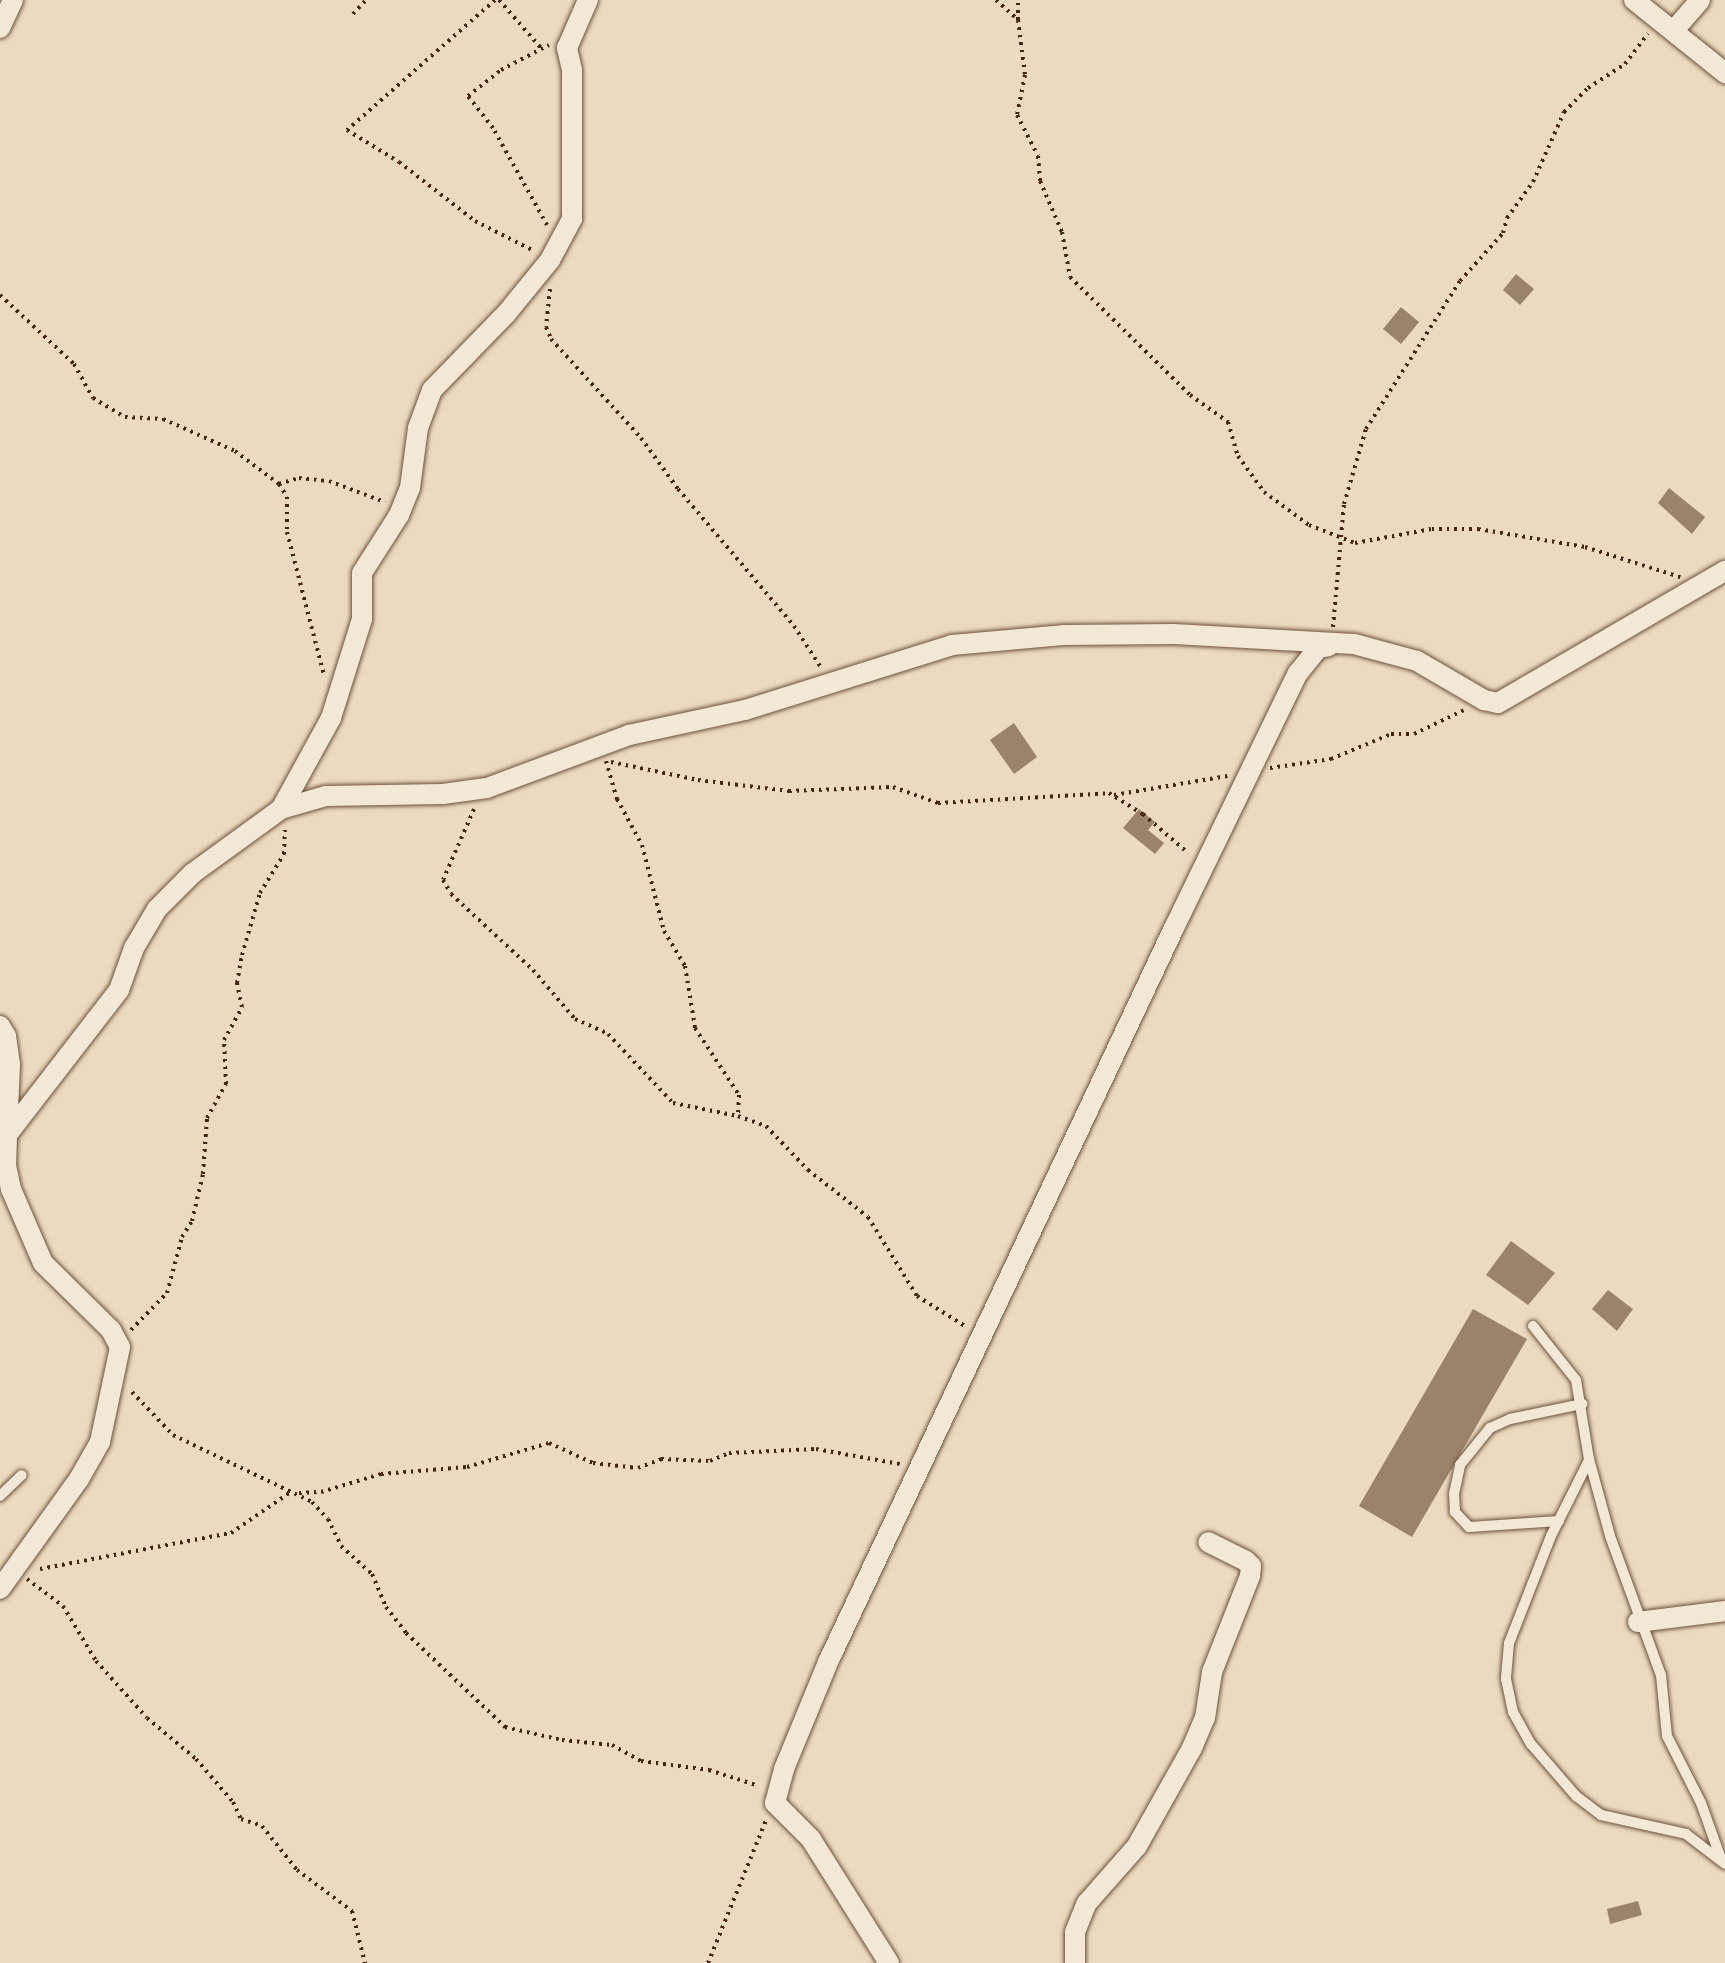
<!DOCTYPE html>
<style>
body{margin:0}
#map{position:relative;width:1725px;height:1963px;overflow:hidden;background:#ecdac0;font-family:"Libre Bodoni",serif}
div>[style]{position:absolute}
.building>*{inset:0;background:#9b836b}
.path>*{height:4px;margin-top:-2px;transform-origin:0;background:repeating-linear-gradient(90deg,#43240f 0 2.5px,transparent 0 7.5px)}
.roads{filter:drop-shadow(0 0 2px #6d523b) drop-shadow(0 0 2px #6d523b)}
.lane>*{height:10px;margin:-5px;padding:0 5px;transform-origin:5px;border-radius:5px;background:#f3e7d6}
.street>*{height:20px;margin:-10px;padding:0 10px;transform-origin:10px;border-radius:10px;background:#f3e7d6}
span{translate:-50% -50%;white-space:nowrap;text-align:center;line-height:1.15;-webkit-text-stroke:8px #f3e7d6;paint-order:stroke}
</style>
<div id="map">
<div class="building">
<div style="clip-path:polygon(1516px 274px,1534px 289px,1520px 305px,1503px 290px)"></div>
<div style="clip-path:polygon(1401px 307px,1419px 322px,1401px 344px,1383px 329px)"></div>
<div style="clip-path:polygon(1669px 488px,1705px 517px,1692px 534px,1658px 503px)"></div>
<div style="clip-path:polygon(1014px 723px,1037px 757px,1014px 774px,990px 740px)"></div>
<div style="clip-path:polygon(1139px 809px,1155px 822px,1148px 830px,1164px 843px,1155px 854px,1123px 828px)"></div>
<div style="clip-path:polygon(1511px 1241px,1555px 1273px,1528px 1305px,1486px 1275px)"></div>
<div style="clip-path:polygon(1608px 1290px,1633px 1309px,1617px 1331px,1592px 1309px)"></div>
<div style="clip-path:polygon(1473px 1309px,1527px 1339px,1412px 1537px,1359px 1506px)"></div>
<div style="clip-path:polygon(1638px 1901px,1642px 1915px,1610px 1924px,1607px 1909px)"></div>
</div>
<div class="path">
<div style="left:495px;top:0;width:197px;rotate:138.7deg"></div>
<div style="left:347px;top:130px;width:61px;rotate:31.6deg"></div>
<div style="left:399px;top:162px;width:96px;rotate:37.8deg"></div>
<div style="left:475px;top:221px;width:64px;rotate:27deg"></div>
<div style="left:499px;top:0;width:64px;rotate:48.8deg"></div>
<div style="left:996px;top:0;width:30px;rotate:42deg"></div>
<div style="left:1018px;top:20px;width:55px;rotate:82.7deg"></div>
<div style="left:1025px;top:75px;width:41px;rotate:101.3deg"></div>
<div style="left:1017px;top:115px;width:46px;rotate:62.9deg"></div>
<div style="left:1038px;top:156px;width:25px;rotate:85deg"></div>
<div style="left:1040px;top:181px;width:56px;rotate:66.7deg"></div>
<div style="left:1062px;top:232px;width:46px;rotate:79.9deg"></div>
<div style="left:1070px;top:277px;width:168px;rotate:44.5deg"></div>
<div style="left:1190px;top:395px;width:47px;rotate:35.4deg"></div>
<div style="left:1228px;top:422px;width:35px;rotate:74deg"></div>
<div style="left:1238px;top:456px;width:44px;rotate:54.2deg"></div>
<div style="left:1264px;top:492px;width:56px;rotate:36.3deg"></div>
<div style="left:1309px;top:525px;width:49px;rotate:21.4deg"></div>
<div style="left:1355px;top:543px;width:78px;rotate:-10.3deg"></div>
<div style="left:1432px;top:529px;width:46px"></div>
<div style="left:1478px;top:529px;width:109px;rotate:9.5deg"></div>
<div style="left:1585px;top:547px;width:100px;rotate:17.5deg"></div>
<div style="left:353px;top:14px;width:19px;rotate:-47deg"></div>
<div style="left:1018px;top:20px;width:20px;rotate:-90deg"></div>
<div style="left:547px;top:225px;width:111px;rotate:-119.1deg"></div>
<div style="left:493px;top:128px;width:41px;rotate:-128deg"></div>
<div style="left:468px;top:96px;width:42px;rotate:-38.2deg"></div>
<div style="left:501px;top:70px;width:54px;rotate:-27.5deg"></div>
<div style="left:550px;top:289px;width:38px;rotate:96deg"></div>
<div style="left:546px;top:327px;width:13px;rotate:67deg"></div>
<div style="left:551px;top:339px;width:134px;rotate:47.7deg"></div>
<div style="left:641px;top:438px;width:63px;rotate:54deg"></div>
<div style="left:678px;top:489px;width:180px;rotate:49.7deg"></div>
<div style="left:794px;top:626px;width:48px;rotate:57deg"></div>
<div style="left:0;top:295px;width:101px;rotate:43deg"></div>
<div style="left:74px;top:364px;width:39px;rotate:61deg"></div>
<div style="left:93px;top:398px;width:37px;rotate:31deg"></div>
<div style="left:125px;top:417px;width:38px;rotate:3deg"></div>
<div style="left:163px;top:419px;width:79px;rotate:24deg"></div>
<div style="left:235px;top:451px;width:55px;rotate:36.9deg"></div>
<div style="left:279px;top:484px;width:15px;rotate:58deg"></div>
<div style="left:287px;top:497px;width:35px;rotate:90deg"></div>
<div style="left:287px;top:532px;width:148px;rotate:75.5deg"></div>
<div style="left:279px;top:484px;width:21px;rotate:-17deg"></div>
<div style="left:299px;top:478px;width:30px;rotate:6deg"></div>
<div style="left:329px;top:481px;width:60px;rotate:20.6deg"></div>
<div style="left:1333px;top:627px;width:123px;rotate:-84.9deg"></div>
<div style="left:1344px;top:504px;width:78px;rotate:-73.7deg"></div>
<div style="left:1366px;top:429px;width:175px;rotate:-57.6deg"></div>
<div style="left:1460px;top:281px;width:64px;rotate:-48.1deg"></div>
<div style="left:1503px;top:233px;width:16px;rotate:-75deg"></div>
<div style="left:1507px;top:218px;width:44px;rotate:-54.2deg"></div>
<div style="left:1533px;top:182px;width:77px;rotate:-66.1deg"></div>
<div style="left:1564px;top:112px;width:34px;rotate:-45deg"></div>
<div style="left:1588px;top:88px;width:44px;rotate:-33deg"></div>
<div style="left:1625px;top:64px;width:38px;rotate:-53deg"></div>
<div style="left:606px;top:761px;width:40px;rotate:74deg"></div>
<div style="left:617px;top:799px;width:52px;rotate:61.5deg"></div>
<div style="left:642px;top:845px;width:89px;rotate:75.7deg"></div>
<div style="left:664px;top:931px;width:41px;rotate:59deg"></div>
<div style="left:685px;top:966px;width:63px;rotate:80.8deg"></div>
<div style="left:695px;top:1028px;width:80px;rotate:56.7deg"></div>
<div style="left:739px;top:1095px;width:21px;rotate:93deg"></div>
<div style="left:738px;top:1116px;width:30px;rotate:20deg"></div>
<div style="left:766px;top:1126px;width:61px;rotate:46.3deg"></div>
<div style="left:808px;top:1170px;width:76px;rotate:38.1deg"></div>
<div style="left:868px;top:1217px;width:93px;rotate:58.2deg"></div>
<div style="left:917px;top:1296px;width:57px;rotate:32deg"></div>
<div style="left:611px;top:762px;width:89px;rotate:11.7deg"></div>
<div style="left:698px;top:780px;width:92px;rotate:6.9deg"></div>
<div style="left:789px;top:791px;width:104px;rotate:-2.2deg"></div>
<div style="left:893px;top:787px;width:48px;rotate:19.6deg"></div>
<div style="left:938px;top:803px;width:171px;rotate:-3.3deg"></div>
<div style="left:1109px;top:793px;width:40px;rotate:32deg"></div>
<div style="left:1143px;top:814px;width:60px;rotate:40.9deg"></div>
<div style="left:1270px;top:768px;width:62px;rotate:-8.4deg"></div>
<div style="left:1331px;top:759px;width:65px;rotate:-22.6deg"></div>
<div style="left:1391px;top:734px;width:23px"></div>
<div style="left:1414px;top:734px;width:55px;rotate:-25.6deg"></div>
<div style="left:1114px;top:795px;width:115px;rotate:-9.5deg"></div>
<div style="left:474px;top:809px;width:77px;rotate:113.6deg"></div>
<div style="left:443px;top:880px;width:16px;rotate:60deg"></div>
<div style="left:451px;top:894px;width:112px;rotate:42.8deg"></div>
<div style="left:533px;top:970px;width:65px;rotate:49.4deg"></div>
<div style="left:575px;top:1019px;width:36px;rotate:24deg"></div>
<div style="left:608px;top:1034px;width:95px;rotate:46.7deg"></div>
<div style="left:673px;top:1103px;width:66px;rotate:11.3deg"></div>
<div style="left:131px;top:1330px;width:52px;rotate:-45.8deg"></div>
<div style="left:167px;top:1293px;width:58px;rotate:-75deg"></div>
<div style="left:182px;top:1237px;width:19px;rotate:-58deg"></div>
<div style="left:192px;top:1221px;width:48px;rotate:-76.8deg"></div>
<div style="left:203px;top:1174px;width:56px;rotate:-85.9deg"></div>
<div style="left:207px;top:1118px;width:39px;rotate:-61deg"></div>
<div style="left:226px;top:1084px;width:44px;rotate:-92.6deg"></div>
<div style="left:224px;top:1040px;width:38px;rotate:-61deg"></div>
<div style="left:242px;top:1007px;width:25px;rotate:-102deg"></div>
<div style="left:237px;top:983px;width:28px;rotate:-80deg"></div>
<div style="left:242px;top:955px;width:65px;rotate:-73.8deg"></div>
<div style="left:260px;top:893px;width:46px;rotate:-58.4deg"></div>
<div style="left:284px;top:854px;width:24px;rotate:-88deg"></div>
<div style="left:132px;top:1392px;width:59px;rotate:46.4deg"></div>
<div style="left:173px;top:1435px;width:154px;rotate:25.7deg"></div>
<div style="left:312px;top:1502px;width:23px;rotate:47deg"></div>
<div style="left:328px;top:1519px;width:30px;rotate:64deg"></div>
<div style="left:341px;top:1546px;width:42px;rotate:42.1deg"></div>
<div style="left:372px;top:1574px;width:36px;rotate:67deg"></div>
<div style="left:386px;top:1607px;width:33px;rotate:52deg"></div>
<div style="left:406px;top:1633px;width:137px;rotate:43.5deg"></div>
<div style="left:505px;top:1727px;width:58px;rotate:12.8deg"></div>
<div style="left:562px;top:1740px;width:50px;rotate:5.7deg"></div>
<div style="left:612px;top:1745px;width:33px;rotate:29deg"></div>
<div style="left:641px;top:1761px;width:69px;rotate:7.5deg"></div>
<div style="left:709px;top:1770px;width:52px;rotate:17.7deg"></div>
<div style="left:299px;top:1493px;width:22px;rotate:-3deg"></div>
<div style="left:321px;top:1492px;width:63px;rotate:-16.7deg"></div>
<div style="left:381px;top:1474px;width:86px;rotate:-4.7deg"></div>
<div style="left:467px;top:1467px;width:85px;rotate:-16.3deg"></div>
<div style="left:549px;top:1443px;width:48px;rotate:24.4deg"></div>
<div style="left:593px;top:1463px;width:45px;rotate:6.3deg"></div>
<div style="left:638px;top:1468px;width:25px;rotate:-21deg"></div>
<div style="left:661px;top:1459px;width:49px;rotate:2.3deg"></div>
<div style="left:710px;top:1461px;width:21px;rotate:-23deg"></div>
<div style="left:729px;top:1453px;width:87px;rotate:-2.6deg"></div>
<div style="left:816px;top:1449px;width:85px;rotate:10.1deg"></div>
<div style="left:40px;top:1569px;width:194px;rotate:-10.7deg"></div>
<div style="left:231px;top:1533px;width:74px;rotate:-34.5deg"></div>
<div style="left:27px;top:1579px;width:45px;rotate:36.9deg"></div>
<div style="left:63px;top:1606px;width:64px;rotate:59deg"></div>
<div style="left:96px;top:1661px;width:76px;rotate:48.2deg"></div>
<div style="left:147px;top:1718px;width:64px;rotate:39.9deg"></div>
<div style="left:196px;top:1759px;width:57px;rotate:49.3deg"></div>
<div style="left:233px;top:1802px;width:19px;rotate:65deg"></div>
<div style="left:241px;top:1819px;width:22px;rotate:18deg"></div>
<div style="left:262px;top:1826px;width:56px;rotate:51.5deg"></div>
<div style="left:297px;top:1870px;width:69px;rotate:36.7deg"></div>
<div style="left:352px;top:1911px;width:54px;rotate:76deg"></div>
<div style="left:708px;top:1963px;width:154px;rotate:-67.9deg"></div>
</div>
<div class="roads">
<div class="lane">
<div style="left:1533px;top:1326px;width:69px;rotate:51.5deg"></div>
<div style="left:1576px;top:1380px;width:80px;rotate:80.7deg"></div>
<div style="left:1589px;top:1459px;width:80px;rotate:74.7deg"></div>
<div style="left:1610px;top:1536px;width:148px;rotate:69.9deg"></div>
<div style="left:1661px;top:1675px;width:61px;rotate:84.4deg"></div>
<div style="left:1667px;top:1736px;width:75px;rotate:63.1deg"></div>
<div style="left:1701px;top:1803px;width:59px;rotate:70.3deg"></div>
<div style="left:1589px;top:1460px;width:85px;rotate:116.6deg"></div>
<div style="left:1551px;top:1536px;width:115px;rotate:111.4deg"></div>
<div style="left:1509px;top:1643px;width:36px;rotate:95deg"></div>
<div style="left:1506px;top:1679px;width:34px;rotate:78deg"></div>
<div style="left:1513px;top:1712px;width:37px;rotate:61deg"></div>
<div style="left:1531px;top:1744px;width:69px;rotate:49.1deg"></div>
<div style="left:1576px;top:1796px;width:31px;rotate:37deg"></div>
<div style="left:1601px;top:1815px;width:87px;rotate:12.6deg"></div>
<div style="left:1686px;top:1834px;width:49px;rotate:37.6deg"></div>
<div style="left:0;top:1496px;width:30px;rotate:-44deg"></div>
<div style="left:1559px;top:1521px;width:90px;rotate:176.2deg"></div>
<div style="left:1469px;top:1527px;width:21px;rotate:-133deg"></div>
<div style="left:1455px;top:1512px;width:18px;rotate:-93deg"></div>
<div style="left:1454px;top:1494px;width:30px;rotate:-78deg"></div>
<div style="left:1460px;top:1465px;width:48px;rotate:-51deg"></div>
<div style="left:1490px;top:1428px;width:22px;rotate:-24deg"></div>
<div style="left:1510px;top:1419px;width:74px;rotate:-11.8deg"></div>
</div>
<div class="street">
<div style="left:1634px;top:0;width:117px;rotate:38.7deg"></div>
<div style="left:0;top:28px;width:31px;rotate:-65deg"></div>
<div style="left:1675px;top:29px;width:38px;rotate:-49deg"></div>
<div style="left:281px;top:809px;width:104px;rotate:-61.2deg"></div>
<div style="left:331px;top:718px;width:104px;rotate:-72.6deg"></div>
<div style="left:362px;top:619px;width:46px;rotate:-90deg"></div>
<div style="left:362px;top:573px;width:69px;rotate:-57.5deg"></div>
<div style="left:399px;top:515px;width:29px;rotate:-68deg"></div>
<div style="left:410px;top:488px;width:61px;rotate:-82.4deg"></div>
<div style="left:418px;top:428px;width:40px;rotate:-69.8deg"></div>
<div style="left:432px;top:390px;width:106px;rotate:-45.8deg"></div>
<div style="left:506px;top:314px;width:70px;rotate:-50.8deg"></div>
<div style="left:550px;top:260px;width:47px;rotate:-61.8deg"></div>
<div style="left:572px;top:219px;width:149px;rotate:-90deg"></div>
<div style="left:572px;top:70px;width:23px;rotate:-103deg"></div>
<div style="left:567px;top:48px;width:52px;rotate:-66.4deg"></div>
<div style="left:0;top:1026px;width:12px;rotate:59deg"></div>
<div style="left:6px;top:1036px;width:29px;rotate:82deg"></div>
<div style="left:10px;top:1065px;width:70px;rotate:92.5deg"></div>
<div style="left:0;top:1589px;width:135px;rotate:-54.3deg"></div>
<div style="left:79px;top:1479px;width:43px;rotate:-60.4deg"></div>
<div style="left:100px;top:1442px;width:97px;rotate:-78.1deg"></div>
<div style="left:120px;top:1347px;width:19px;rotate:-118deg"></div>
<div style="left:111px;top:1330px;width:95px;rotate:-135.4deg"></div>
<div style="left:43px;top:1263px;width:81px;rotate:-113.4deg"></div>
<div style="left:11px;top:1189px;width:24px;rotate:-102deg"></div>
<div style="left:6px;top:1166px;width:31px;rotate:-88deg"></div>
<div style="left:7px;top:1135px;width:183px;rotate:-52.3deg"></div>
<div style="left:119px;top:990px;width:45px;rotate:-70.3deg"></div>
<div style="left:134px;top:948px;width:45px;rotate:-59.5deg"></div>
<div style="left:157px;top:909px;width:51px;rotate:-45deg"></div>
<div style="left:193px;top:873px;width:109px;rotate:-36deg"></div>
<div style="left:281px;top:809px;width:47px;rotate:-16.1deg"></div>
<div style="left:326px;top:796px;width:117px;rotate:-1deg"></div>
<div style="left:443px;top:794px;width:44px;rotate:-7.8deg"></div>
<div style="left:487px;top:788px;width:152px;rotate:-20.5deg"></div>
<div style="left:629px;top:735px;width:119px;rotate:-12.2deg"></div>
<div style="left:745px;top:710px;width:217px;rotate:-17.4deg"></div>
<div style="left:952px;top:645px;width:111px;rotate:-5.1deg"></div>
<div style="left:1063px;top:635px;width:111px;rotate:-0.5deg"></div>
<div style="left:1174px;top:634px;width:180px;rotate:3.2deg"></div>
<div style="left:1354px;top:644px;width:65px;rotate:15.1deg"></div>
<div style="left:1417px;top:661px;width:78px;rotate:30.2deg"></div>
<div style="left:1484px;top:700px;width:14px;rotate:12deg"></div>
<div style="left:1498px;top:703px;width:263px;rotate:-30.2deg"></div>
<div style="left:1638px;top:1622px;width:88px;rotate:-7.2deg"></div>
<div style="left:889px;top:1963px;width:146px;rotate:-122.2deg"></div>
<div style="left:811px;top:1839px;width:51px;rotate:-135deg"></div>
<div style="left:775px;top:1803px;width:35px;rotate:-75deg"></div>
<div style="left:784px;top:1769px;width:118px;rotate:-67.6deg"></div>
<div style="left:829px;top:1660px;width:807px;rotate:-64.77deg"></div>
<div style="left:1173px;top:930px;width:286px;rotate:-64.1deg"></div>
<div style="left:1298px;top:673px;width:32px;rotate:-51deg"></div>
<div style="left:1318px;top:648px;width:11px;rotate:-10deg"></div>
<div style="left:1075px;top:1963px;width:31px;rotate:-90deg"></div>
<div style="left:1075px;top:1932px;width:31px;rotate:-68deg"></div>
<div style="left:1087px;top:1903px;width:76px;rotate:-48.7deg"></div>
<div style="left:1137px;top:1846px;width:112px;rotate:-60.7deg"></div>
<div style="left:1192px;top:1748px;width:33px;rotate:-67deg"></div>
<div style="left:1205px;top:1718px;width:47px;rotate:-81.3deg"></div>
<div style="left:1212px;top:1672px;width:103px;rotate:-68.4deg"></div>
<div style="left:1250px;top:1576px;width:10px;rotate:-84deg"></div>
<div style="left:1251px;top:1566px;width:7px;rotate:-135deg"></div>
<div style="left:1246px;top:1561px;width:42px;rotate:-153.4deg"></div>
</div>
</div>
</div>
